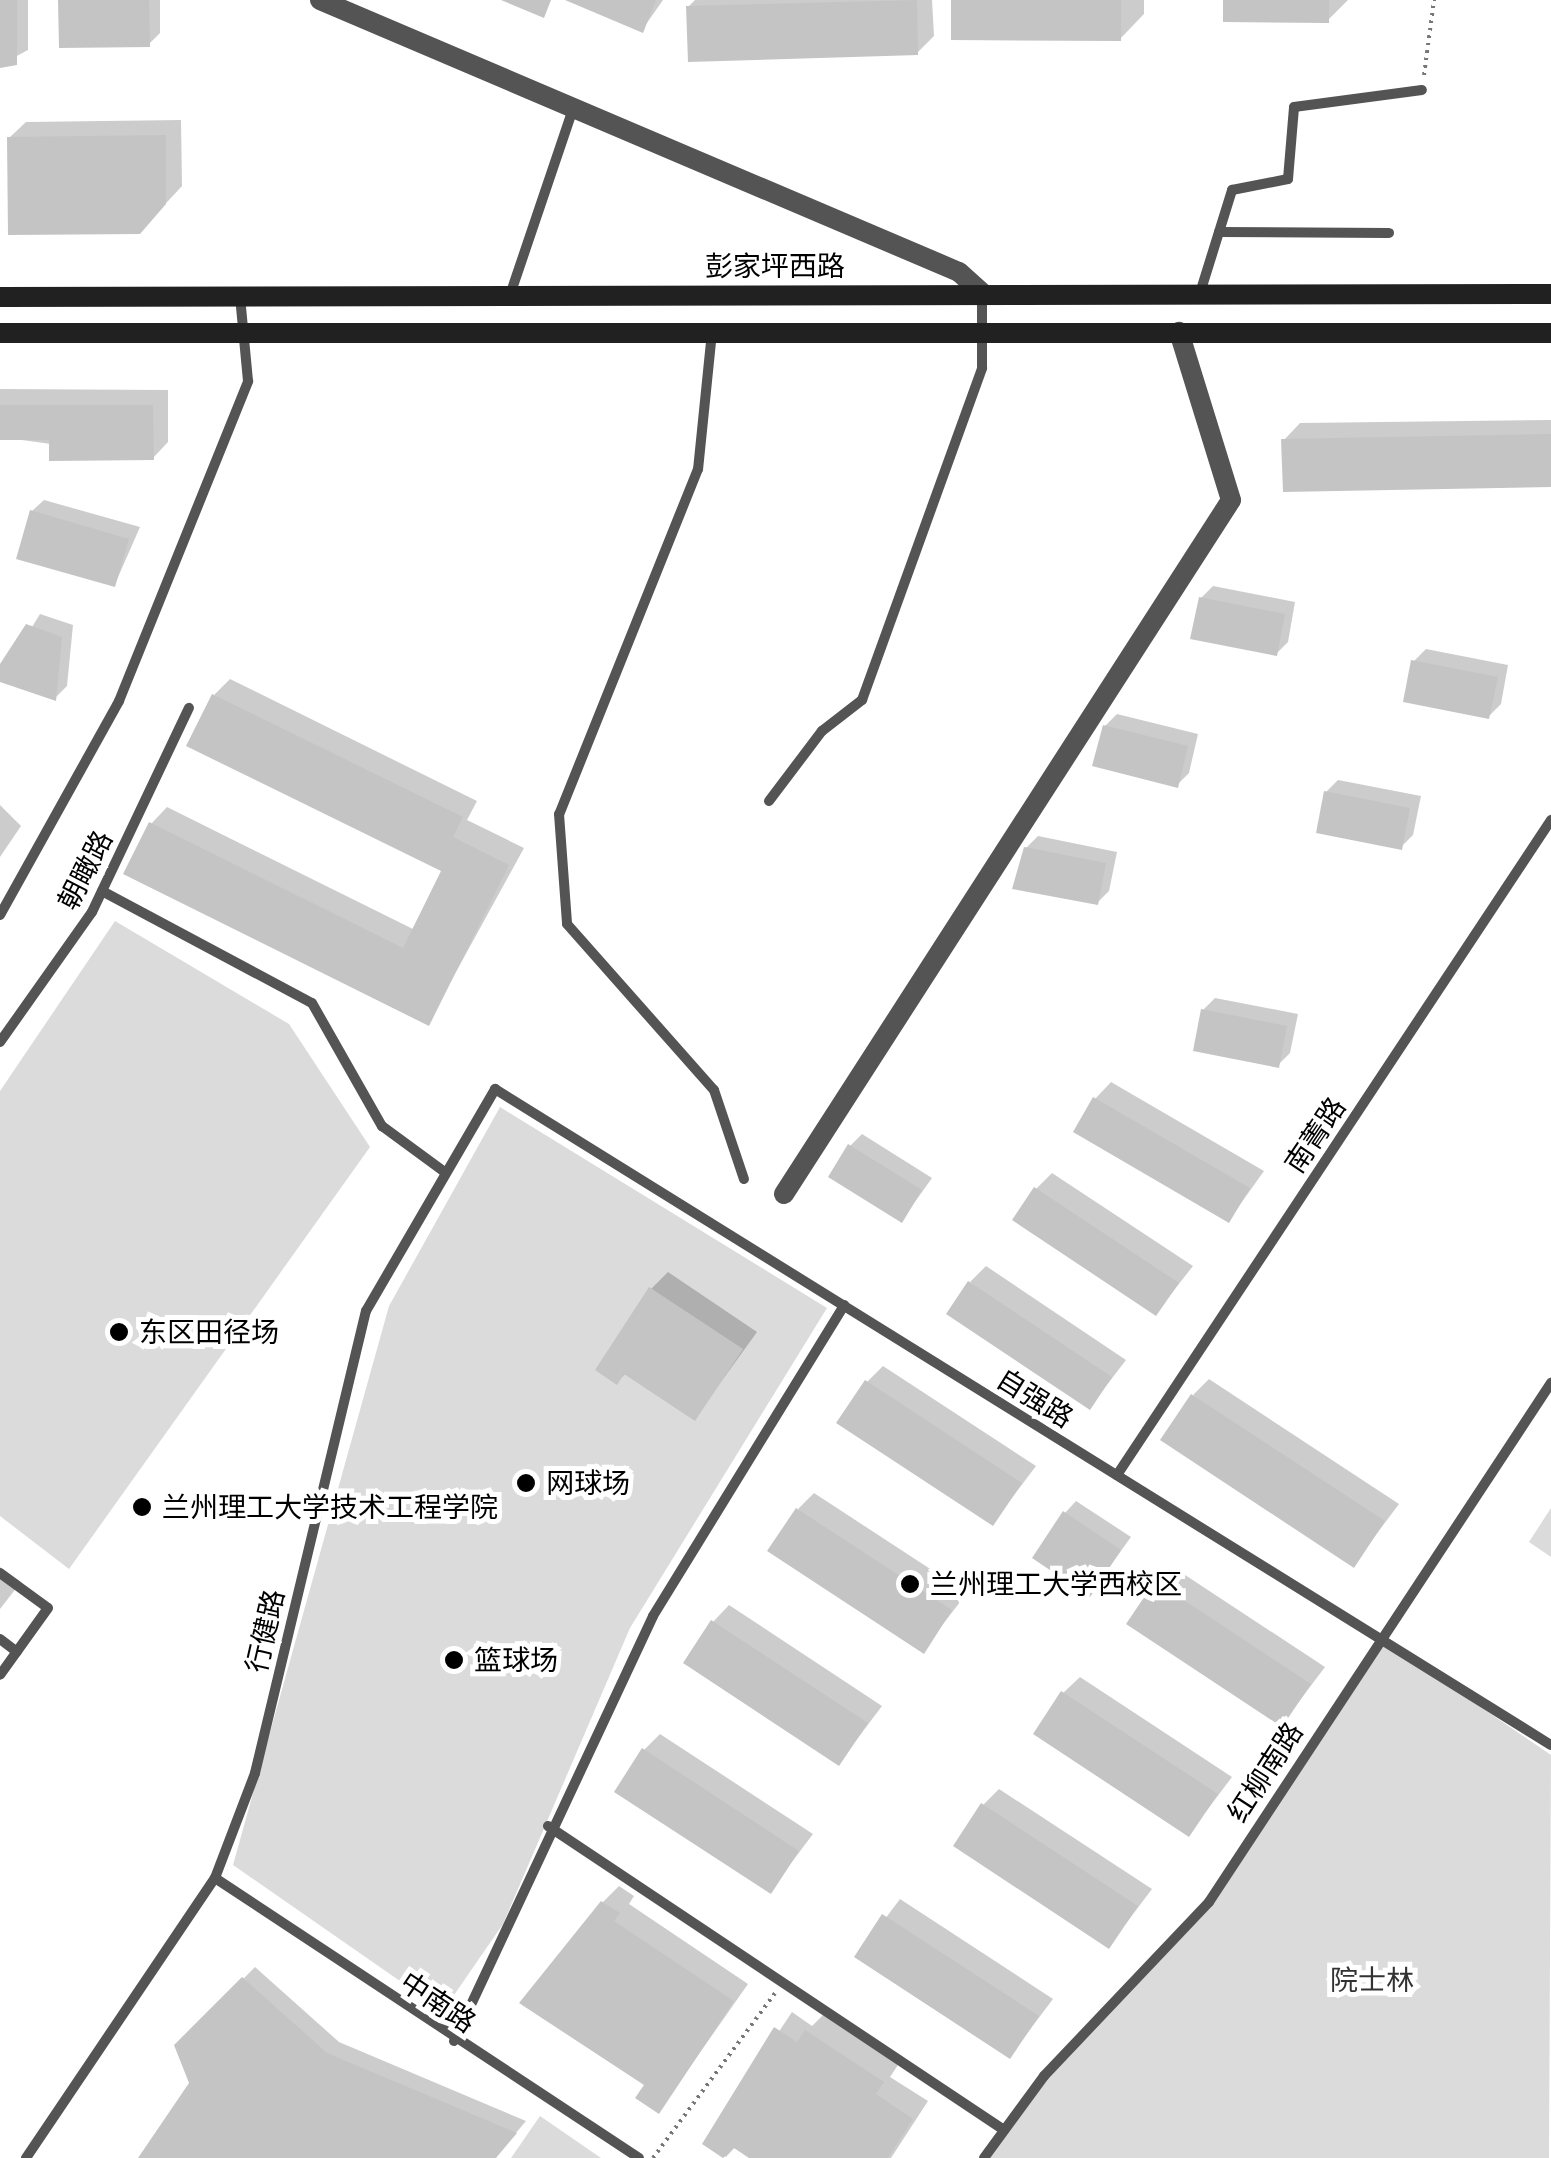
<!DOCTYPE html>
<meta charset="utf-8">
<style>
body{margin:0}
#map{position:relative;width:1551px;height:2158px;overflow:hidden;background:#fff;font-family:Quicksand,"Noto Sans SC",sans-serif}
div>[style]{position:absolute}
.green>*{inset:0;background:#dbdbdb}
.shadow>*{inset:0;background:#0003}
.building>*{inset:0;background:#c4c4c4}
.path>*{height:4px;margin-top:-2px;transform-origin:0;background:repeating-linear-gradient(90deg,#767676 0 2.5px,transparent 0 7.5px)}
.service>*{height:10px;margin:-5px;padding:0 5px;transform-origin:5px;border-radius:5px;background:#545454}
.minor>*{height:20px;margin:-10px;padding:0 10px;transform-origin:10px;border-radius:10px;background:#545454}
.secondary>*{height:20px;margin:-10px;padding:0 10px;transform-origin:10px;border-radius:10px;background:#212121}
.dots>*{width:28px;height:28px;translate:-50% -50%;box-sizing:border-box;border:5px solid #fff;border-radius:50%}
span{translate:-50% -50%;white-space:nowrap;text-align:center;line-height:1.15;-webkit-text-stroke:10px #fff;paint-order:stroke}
.street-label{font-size:28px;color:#000}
.poi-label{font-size:28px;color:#000}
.left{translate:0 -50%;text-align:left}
.park-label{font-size:28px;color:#323232}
</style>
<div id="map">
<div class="green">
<div style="clip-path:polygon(115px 921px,289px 1024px,370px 1147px,69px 1569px,0 1516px,0 1091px)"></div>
<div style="clip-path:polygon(500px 1107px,827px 1308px,630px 1628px,503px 1924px,443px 2011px,233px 1865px,389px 1306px)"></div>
<div style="clip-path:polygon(1551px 1508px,1551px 1557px,1529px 1542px)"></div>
<div style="clip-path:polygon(1378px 1637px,1551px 1755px,1549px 2158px,984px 2158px,1001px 2128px,1203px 1911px)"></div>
<div style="clip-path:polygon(540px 2116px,601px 2158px,511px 2158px)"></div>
</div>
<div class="shadow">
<div style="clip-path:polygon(0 0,28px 0,28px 50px,0 65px)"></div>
<div style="clip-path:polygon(61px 0,160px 0,160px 33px,148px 45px)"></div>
<div style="clip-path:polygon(570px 0,663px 0,642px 30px)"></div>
<div style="clip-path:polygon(695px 0,932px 0,934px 36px,917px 53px,688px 7px)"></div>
<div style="clip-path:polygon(953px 0,1144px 0,1144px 14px,1120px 39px)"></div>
<div style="clip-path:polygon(1226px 0,1348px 0,1328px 20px)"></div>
<div style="clip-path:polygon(181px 120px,182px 186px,156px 214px,9px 138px,26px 122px)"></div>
<div style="clip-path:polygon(0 389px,168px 390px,168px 442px,153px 458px,0 437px)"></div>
<div style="clip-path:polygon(1551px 420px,1551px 485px,1284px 440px,1300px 423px)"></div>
<div style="clip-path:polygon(44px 500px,140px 527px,115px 584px,32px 511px)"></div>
<div style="clip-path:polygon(1213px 586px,1295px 602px,1288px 642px,1276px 654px,1201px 598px)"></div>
<div style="clip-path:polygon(40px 614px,73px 625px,67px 686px,55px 698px,0 679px)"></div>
<div style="clip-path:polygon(1426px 649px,1508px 665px,1501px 704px,1489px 716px,1414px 661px)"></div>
<div style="clip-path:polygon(230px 679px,477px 801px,467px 820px,524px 848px,428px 1023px,151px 824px,167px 807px,415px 930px,445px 870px,214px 695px)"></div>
<div style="clip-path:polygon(1117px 714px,1198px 734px,1189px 773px,1177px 785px,1105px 726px)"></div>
<div style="clip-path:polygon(1338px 780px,1421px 796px,1413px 835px,1401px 847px,1326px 792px)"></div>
<div style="clip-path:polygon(0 805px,21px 826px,0 857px)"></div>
<div style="clip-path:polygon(1038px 836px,1117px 852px,1109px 891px,1097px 903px,1026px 848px)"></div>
<div style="clip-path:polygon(1215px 998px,1298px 1014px,1290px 1053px,1278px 1065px,1203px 1010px)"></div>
<div style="clip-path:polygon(1111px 1082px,1264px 1171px,1229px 1220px,1095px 1099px)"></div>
<div style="clip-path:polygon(862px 1134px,932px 1178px,902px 1220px,850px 1146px)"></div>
<div style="clip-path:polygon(1052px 1173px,1193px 1266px,1156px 1313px,1036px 1189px)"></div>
<div style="clip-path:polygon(986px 1266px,1126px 1360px,1090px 1407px,970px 1282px)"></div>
<div style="clip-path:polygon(668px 1272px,757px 1332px,695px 1418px,626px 1373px,617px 1382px,651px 1289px)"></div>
<div style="clip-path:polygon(883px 1366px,1036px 1466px,993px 1523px,867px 1382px)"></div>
<div style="clip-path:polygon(1209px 1379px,1399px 1504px,1354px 1564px,1193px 1395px)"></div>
<div style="clip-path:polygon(814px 1493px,967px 1593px,923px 1650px,798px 1509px)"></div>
<div style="clip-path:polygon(1076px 1501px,1131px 1537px,1090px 1594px,1065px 1513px)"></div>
<div style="clip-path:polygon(0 1567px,21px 1582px,0 1609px)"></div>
<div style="clip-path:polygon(1173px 1567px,1325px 1667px,1282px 1724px,1156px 1583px)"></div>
<div style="clip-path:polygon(729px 1605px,882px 1706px,839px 1763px,713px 1622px)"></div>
<div style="clip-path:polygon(1080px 1677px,1232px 1777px,1189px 1834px,1063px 1693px)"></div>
<div style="clip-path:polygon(660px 1734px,813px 1834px,770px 1891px,644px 1750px)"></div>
<div style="clip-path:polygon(999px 1789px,1152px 1889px,1109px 1946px,983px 1805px)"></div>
<div style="clip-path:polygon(619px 1886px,634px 1896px,629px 1904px,748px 1984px,659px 2111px,603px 1902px)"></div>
<div style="clip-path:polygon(900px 1899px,1053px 1999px,1010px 2056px,857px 1956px)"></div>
<div style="clip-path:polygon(255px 1967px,339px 2042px,526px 2121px,495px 2158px,141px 2158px,192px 2083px,177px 2046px)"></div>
<div style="clip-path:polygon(792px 2012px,812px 2026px,823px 2015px,898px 2065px,890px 2077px,928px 2101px,891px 2158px,754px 2158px,736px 2146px,726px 2157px,705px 2143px)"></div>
</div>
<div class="building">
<div style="clip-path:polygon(0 0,17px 0,17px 65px,0 68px)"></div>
<div style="clip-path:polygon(58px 0,149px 0,150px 47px,59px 48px)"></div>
<div style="clip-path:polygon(501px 0,551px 0,544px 18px)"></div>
<div style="clip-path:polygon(565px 0,656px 0,643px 33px)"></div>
<div style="clip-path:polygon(917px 0,918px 55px,688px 62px,686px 6px)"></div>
<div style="clip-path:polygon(951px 0,1121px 0,1121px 41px,951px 40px)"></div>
<div style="clip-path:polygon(1223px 0,1329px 0,1329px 23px,1223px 22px)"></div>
<div style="clip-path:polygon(166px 135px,166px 204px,140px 234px,8px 235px,7px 137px)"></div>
<div style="clip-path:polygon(0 405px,153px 405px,154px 460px,49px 461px,49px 440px,0 440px)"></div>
<div style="clip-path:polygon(1551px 434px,1551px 487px,1283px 492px,1281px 439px)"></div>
<div style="clip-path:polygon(30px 510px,129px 539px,115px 587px,16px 559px)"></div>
<div style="clip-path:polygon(1199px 597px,1285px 614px,1277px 656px,1190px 639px)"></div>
<div style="clip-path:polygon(26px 624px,62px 637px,56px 701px,0 682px,0 664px)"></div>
<div style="clip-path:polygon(1411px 660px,1498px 677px,1489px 719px,1403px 702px)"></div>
<div style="clip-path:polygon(212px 694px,463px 817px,453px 837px,509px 865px,429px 1026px,123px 874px,149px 822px,403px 948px,441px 871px,186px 746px)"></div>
<div style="clip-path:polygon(1103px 725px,1188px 746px,1178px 788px,1092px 766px)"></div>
<div style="clip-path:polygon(1324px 791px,1410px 808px,1402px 850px,1316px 833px)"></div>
<div style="clip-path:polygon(1024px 847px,1106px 863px,1098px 905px,1012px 889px)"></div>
<div style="clip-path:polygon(1201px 1009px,1287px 1026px,1279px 1068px,1193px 1051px)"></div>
<div style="clip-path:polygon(1093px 1097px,1250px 1188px,1229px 1223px,1073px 1132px)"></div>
<div style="clip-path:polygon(848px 1144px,922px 1190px,902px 1223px,828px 1177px)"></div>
<div style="clip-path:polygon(1034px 1187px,1179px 1283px,1156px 1316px,1012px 1220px)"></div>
<div style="clip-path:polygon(968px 1281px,1112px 1377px,1090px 1410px,946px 1314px)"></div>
<div style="clip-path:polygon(649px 1287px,743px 1349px,695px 1421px,624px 1374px,617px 1385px,595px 1370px)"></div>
<div style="clip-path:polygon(865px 1380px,1022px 1483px,993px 1526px,836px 1423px)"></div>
<div style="clip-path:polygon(1191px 1394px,1385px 1521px,1354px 1568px,1160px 1440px)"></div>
<div style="clip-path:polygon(796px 1508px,952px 1610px,924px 1654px,767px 1551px)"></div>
<div style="clip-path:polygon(1063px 1511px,1121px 1550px,1090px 1597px,1032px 1558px)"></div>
<div style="clip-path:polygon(1155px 1581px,1311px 1684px,1282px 1727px,1126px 1624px)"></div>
<div style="clip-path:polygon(711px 1620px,868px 1723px,839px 1766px,683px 1663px)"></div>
<div style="clip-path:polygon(1061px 1691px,1218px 1794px,1189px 1837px,1033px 1734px)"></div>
<div style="clip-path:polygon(642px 1748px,799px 1851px,771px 1894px,614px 1792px)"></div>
<div style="clip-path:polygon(981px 1803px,1138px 1906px,1109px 1949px,953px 1846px)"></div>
<div style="clip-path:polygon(601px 1901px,620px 1913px,614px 1921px,734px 2001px,659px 2114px,635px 2098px,644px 2085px,519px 2003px)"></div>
<div style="clip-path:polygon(882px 1914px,1039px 2016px,1010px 2059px,854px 1957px)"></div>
<div style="clip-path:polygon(242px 1977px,327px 2053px,517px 2133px,496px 2158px,138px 2158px,189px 2083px,174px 2045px)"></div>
<div style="clip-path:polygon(774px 2027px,797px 2042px,805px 2030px,884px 2082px,876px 2094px,913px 2119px,888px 2158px,749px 2158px,734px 2148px,723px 2158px,702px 2144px)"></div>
</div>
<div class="path">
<div style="left:1424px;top:75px;width:76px;rotate:-82.4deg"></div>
<div style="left:653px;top:2158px;width:205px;rotate:-53.5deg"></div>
</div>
<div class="service">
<div style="left:1219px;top:232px;width:170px;rotate:0.3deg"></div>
<div style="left:1200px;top:293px;width:108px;rotate:-72.7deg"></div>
<div style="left:1232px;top:190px;width:57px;rotate:-11.1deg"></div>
<div style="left:1288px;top:179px;width:72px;rotate:-85.2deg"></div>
<div style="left:1294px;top:107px;width:129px;rotate:-7.6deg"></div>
<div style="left:510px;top:295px;width:200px;rotate:-71.3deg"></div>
<div style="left:712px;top:332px;width:138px;rotate:95.8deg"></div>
<div style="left:698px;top:469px;width:372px;rotate:111.9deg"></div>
<div style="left:559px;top:814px;width:110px;rotate:85.8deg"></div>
<div style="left:567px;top:924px;width:222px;rotate:48.5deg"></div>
<div style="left:714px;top:1090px;width:94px;rotate:71.4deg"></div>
<div style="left:769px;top:801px;width:88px;rotate:-52.9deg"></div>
<div style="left:822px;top:731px;width:51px;rotate:-37.8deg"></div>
<div style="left:862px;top:700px;width:353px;rotate:-70.1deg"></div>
<div style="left:982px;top:368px;width:74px;rotate:-90deg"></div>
<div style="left:102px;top:891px;width:238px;rotate:28.1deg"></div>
<div style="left:312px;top:1003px;width:142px;rotate:60.4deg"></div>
<div style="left:382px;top:1126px;width:79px;rotate:36.3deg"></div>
<div style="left:0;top:915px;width:245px;rotate:-60.9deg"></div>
<div style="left:119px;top:701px;width:345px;rotate:-68deg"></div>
<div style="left:248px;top:381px;width:84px;rotate:-95.4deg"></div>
<div style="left:0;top:1042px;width:159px;rotate:-54.7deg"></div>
<div style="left:92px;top:912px;width:226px;rotate:-64.6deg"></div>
<div style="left:1117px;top:1475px;width:786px;rotate:-56.47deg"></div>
<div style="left:0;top:1573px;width:59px;rotate:36.1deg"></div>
<div style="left:48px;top:1608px;width:82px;rotate:125.6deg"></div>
<div style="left:0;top:1639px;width:21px;rotate:37deg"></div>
<div style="left:548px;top:1826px;width:544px;rotate:33.69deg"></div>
<div style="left:215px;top:1878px;width:508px;rotate:33.44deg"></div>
<div style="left:454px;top:2041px;width:469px;rotate:-64.9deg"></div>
<div style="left:653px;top:1616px;width:365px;rotate:-58.4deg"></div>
<div style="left:26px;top:2158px;width:338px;rotate:-56deg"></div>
<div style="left:215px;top:1878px;width:112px;rotate:-69.1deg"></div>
<div style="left:255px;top:1773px;width:475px;rotate:-76.5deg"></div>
<div style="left:366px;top:1311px;width:257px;rotate:-59.8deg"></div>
<div style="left:495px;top:1089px;width:1243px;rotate:31.85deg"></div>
<div style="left:984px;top:2158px;width:102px;rotate:-53.8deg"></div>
<div style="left:1044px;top:2076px;width:240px;rotate:-46.5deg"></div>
<div style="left:1209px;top:1902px;width:622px;rotate:-56.62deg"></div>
</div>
<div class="minor">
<div style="left:320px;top:0;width:694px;rotate:23.06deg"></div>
<div style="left:959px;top:272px;width:31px;rotate:42deg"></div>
<div style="left:784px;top:1194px;width:825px;rotate:-57.21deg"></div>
<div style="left:1231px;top:500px;width:176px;rotate:-107.2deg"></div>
</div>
<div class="secondary">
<div style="left:0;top:297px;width:1551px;rotate:-0.11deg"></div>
<div style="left:0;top:333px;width:1551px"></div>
</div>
<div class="dots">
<div style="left:119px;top:1332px;background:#000"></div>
<div style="left:526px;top:1483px;background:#000"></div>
<div style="left:142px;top:1507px;background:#000"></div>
<div style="left:910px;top:1584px;background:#000"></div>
<div style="left:454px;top:1660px;background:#000"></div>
</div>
<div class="street-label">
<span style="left:775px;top:266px">彭家坪西路</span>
<span style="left:85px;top:870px;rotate:-63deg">朝瞰路</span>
<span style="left:1315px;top:1135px;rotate:-56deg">南菁路</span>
<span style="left:1035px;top:1398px;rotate:32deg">自强路</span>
<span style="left:265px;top:1631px;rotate:-77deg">行健路</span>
<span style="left:1265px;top:1772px;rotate:-57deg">红柳南路</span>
<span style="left:438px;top:2002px;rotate:34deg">中南路</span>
</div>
<div class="poi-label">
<span class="left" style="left:139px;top:1332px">东区田径场</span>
<span class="left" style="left:546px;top:1483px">网球场</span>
<span class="left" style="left:162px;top:1507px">兰州理工大学技术工程学院</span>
<span class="left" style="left:930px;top:1584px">兰州理工大学西校区</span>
<span class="left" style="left:474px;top:1660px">篮球场</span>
</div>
<div class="park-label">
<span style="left:1372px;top:1980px">院士林</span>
</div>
</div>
